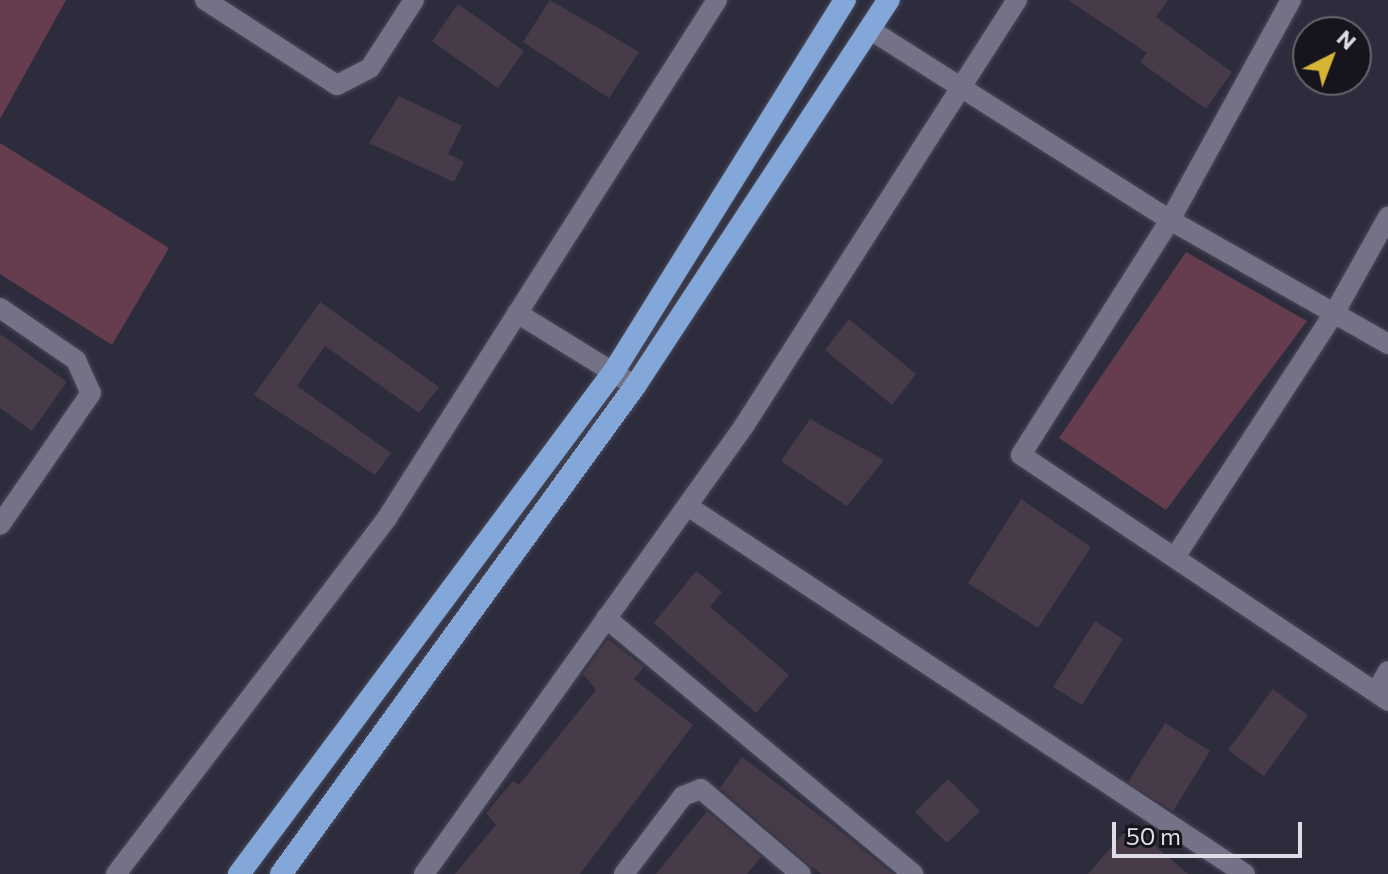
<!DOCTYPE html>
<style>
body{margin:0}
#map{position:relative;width:1388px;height:874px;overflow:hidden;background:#2d2c3d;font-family:Commissioner,sans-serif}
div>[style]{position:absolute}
.green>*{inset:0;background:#663d4e}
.building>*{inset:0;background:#473a49}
.roads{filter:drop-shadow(0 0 2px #494857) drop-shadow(0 0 2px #494857)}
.minor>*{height:20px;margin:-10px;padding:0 10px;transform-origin:10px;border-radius:10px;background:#737286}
.trunk>*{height:22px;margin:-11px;padding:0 11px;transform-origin:11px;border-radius:11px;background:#82a7d8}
span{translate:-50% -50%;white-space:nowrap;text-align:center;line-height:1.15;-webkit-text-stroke:6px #16151d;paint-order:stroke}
.north{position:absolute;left:1292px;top:16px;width:80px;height:80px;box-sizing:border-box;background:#16151d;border:2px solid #66656e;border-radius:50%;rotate:42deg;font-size:22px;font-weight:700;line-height:32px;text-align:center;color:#dddde8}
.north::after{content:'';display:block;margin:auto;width:28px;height:36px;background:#d6b534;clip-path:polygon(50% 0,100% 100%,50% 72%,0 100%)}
.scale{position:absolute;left:1112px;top:822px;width:190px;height:36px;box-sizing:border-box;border:4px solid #dddde8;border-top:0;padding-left:10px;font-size:24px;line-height:28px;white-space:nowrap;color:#dddde8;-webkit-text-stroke:6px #16151d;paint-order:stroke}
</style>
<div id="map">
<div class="green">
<div style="clip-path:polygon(0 0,66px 0,0 119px)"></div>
<div style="clip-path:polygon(0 143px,169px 248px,112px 345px,0 274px)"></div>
<div style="clip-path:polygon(1186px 252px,1307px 321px,1166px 510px,1059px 438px)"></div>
</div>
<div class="building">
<div style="clip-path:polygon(550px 0,639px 52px,609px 98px,523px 42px)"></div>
<div style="clip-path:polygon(1068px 0,1168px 0,1156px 17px,1232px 72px,1206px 109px,1140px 62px,1147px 53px)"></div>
<div style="clip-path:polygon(458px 4px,524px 51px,498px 88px,432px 41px)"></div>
<div style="clip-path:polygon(399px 96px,462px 126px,448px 154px,464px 162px,454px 182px,369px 143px)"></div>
<div style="clip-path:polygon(320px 302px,439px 387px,419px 413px,325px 346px,297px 386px,391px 453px,375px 475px,254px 395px)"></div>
<div style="clip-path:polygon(849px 319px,916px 374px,892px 405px,825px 350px)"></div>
<div style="clip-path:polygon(0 334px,67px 382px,32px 431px,0 408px)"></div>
<div style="clip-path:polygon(810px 419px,884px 460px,847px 506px,781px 461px)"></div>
<div style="clip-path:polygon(1021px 499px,1091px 547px,1038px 628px,968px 583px)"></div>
<div style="clip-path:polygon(696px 571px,722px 592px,710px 607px,789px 675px,756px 713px,654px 623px)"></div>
<div style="clip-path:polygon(1095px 621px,1123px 639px,1082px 705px,1053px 687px)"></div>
<div style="clip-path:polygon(608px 639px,644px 667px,634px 679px,693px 725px,580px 874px,455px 874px,496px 825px,486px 813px,513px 781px,519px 785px,596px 690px,583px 674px)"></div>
<div style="clip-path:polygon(1273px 689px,1308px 715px,1264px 776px,1228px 750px)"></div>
<div style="clip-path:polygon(1165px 723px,1210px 751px,1173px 811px,1128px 782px)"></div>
<div style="clip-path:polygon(742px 757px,835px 827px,893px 874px,821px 874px,812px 867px,720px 788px)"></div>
<div style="clip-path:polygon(948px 779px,980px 811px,947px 843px,915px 812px)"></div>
<div style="clip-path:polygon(707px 811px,761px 857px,747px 874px,656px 874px)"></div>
<div style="clip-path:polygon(1131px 825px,1188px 874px,1088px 874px)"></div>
</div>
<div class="roads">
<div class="minor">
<div style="left:205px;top:0;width:157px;rotate:32.8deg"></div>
<div style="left:337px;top:85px;width:37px;rotate:-27deg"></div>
<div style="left:370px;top:68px;width:81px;rotate:-57.1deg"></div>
<div style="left:1291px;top:0;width:251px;rotate:118.8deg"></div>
<div style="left:1170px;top:220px;width:278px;rotate:122.4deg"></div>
<div style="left:1021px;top:455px;width:442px;rotate:33.8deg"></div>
<div style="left:869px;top:29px;width:356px;rotate:32.4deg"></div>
<div style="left:1170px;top:220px;width:251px;rotate:29.6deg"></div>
<div style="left:0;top:308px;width:92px;rotate:34.4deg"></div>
<div style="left:76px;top:360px;width:36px;rotate:66deg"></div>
<div style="left:91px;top:393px;width:160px;rotate:124.6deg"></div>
<div style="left:517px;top:313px;width:139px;rotate:31.7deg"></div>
<div style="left:689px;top:507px;width:666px;rotate:33.43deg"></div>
<div style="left:1177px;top:554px;width:291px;rotate:-56.9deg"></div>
<div style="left:1336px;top:310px;width:107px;rotate:-60.8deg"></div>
<div style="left:606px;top:618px;width:400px;rotate:39.8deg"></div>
<div style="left:1376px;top:692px;width:24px;rotate:-60deg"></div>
<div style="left:116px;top:874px;width:447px;rotate:-52.7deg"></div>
<div style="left:387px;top:518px;width:614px;rotate:-57.5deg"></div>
<div style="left:424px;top:874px;width:551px;rotate:-54.46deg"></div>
<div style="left:744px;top:426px;width:506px;rotate:-57.35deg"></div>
<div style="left:624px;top:874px;width:98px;rotate:-52.9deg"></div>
<div style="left:683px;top:796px;width:19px;rotate:-21deg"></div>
<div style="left:701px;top:789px;width:131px;rotate:40.4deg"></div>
</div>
<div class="trunk">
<div style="left:239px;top:874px;width:627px;rotate:-53.29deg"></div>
<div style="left:614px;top:371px;width:437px;rotate:-58.1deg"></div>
<div style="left:281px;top:874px;width:603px;rotate:-54.04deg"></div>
<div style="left:635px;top:386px;width:462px;rotate:-56.7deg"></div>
</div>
</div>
<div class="north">N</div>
<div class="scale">50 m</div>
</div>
